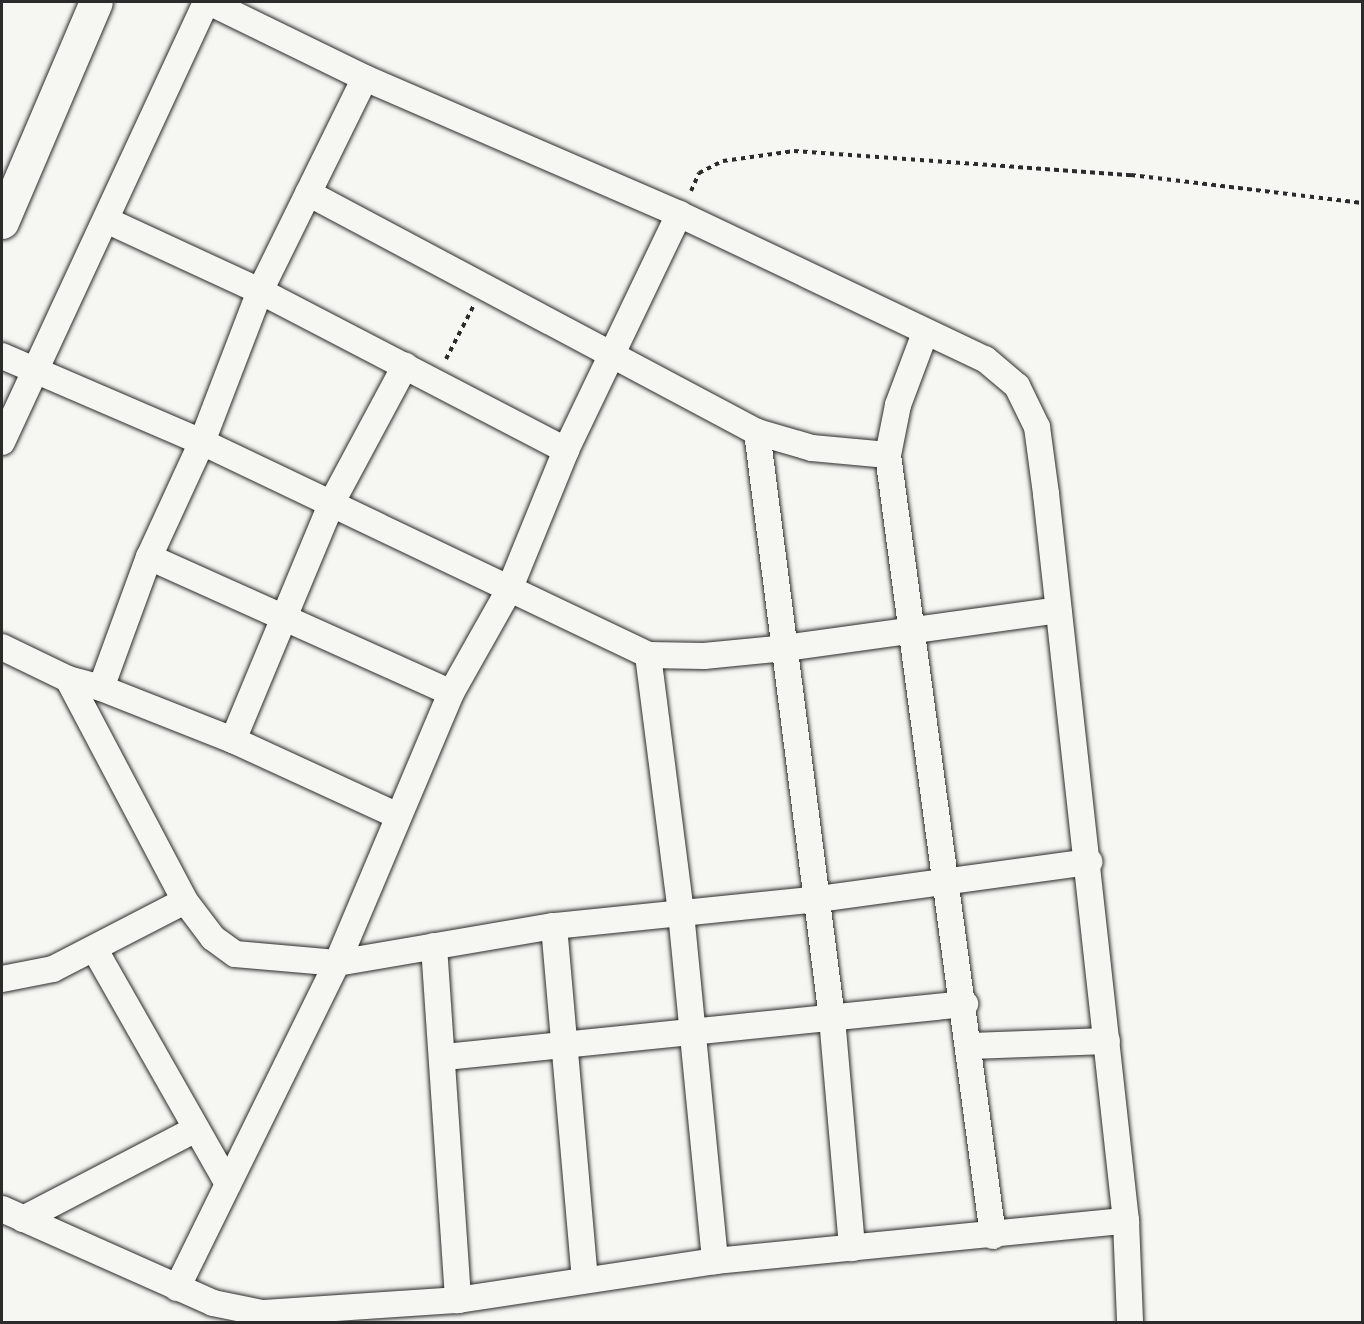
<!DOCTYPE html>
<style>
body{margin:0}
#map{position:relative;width:1364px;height:1324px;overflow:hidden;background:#f6f6f2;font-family:"Balsamiq Sans",sans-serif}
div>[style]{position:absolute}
.path>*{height:4px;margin-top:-2px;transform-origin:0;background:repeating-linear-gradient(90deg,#2b2b2b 0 4.5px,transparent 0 9px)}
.roads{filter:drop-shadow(0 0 2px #2b2b2b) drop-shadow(0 0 2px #2b2b2b)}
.minor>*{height:26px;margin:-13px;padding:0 13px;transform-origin:13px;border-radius:13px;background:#f6f6f2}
.primary>*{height:33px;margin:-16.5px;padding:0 16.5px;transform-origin:16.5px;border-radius:16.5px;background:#f6f6f2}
span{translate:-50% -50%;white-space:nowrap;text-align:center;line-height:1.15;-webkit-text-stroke:5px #f6f6f2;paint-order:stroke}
.frame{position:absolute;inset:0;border:3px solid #2b2b2b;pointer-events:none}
</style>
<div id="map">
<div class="path">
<div style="left:691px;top:191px;width:20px;rotate:-66deg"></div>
<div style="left:699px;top:173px;width:27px;rotate:-27deg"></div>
<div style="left:723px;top:161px;width:72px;rotate:-8deg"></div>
<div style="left:794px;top:151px;width:338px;rotate:4.1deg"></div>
<div style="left:1131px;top:175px;width:233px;rotate:6.9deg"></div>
<div style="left:446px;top:359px;width:59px;rotate:-62.6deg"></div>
</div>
<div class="roads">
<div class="minor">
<div style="left:209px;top:2px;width:174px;rotate:26deg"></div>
<div style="left:365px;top:78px;width:342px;rotate:23.4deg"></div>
<div style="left:679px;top:214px;width:339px;rotate:25.4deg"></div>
<div style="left:985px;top:359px;width:42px;rotate:40.2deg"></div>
<div style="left:1017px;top:386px;width:46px;rotate:64deg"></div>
<div style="left:1037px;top:427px;width:68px;rotate:82.3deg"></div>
<div style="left:1046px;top:494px;width:731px;rotate:83.72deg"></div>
<div style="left:1126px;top:1221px;width:101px;rotate:87.7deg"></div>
<div style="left:308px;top:193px;width:509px;rotate:28.03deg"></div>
<div style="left:757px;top:432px;width:57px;rotate:16.2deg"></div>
<div style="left:812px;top:448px;width:76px;rotate:5.3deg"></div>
<div style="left:106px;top:220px;width:170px;rotate:24.8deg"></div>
<div style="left:260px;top:291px;width:345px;rotate:27.5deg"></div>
<div style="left:925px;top:333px;width:77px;rotate:110.6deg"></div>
<div style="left:898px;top:405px;width:51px;rotate:101.3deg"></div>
<div style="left:888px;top:455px;width:788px;rotate:82.34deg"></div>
<div style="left:2px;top:356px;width:218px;rotate:23.3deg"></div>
<div style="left:202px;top:442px;width:494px;rotate:25.5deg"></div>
<div style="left:648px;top:655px;width:56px;rotate:1deg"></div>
<div style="left:704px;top:656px;width:81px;rotate:-5.6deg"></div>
<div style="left:785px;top:648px;width:276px;rotate:-7.9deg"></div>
<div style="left:757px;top:432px;width:591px;rotate:82.71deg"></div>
<div style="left:832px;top:1018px;width:231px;rotate:85deg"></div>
<div style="left:2px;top:442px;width:485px;rotate:-65.1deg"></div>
<div style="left:149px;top:557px;width:331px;rotate:24.2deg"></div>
<div style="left:2px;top:647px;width:73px;rotate:25.9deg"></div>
<div style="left:68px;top:679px;width:251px;rotate:62.2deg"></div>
<div style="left:185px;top:901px;width:46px;rotate:52.9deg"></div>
<div style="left:213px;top:938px;width:27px;rotate:36deg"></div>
<div style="left:235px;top:954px;width:102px;rotate:5deg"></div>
<div style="left:337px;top:963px;width:220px;rotate:-9.7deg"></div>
<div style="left:554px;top:926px;width:265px;rotate:-5.8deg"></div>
<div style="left:818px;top:899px;width:274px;rotate:-7.8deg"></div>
<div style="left:648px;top:655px;width:260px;rotate:82.7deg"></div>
<div style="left:681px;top:913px;width:350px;rotate:84.4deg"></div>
<div style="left:68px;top:679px;width:34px;rotate:15deg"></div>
<div style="left:101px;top:688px;width:140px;rotate:-69.9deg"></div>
<div style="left:149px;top:557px;width:127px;rotate:-65.3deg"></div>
<div style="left:202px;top:442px;width:162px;rotate:-69deg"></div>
<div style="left:260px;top:291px;width:237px;rotate:-63.8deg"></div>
<div style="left:101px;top:688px;width:142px;rotate:21.5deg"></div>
<div style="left:233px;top:740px;width:182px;rotate:24.7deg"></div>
<div style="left:233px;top:740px;width:256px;rotate:-67.4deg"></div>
<div style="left:331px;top:504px;width:157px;rotate:-61.8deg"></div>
<div style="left:554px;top:926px;width:354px;rotate:85deg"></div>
<div style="left:434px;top:946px;width:355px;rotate:86.1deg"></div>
<div style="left:95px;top:950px;width:269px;rotate:60.4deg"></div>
<div style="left:2px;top:979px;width:52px;rotate:-11.1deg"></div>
<div style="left:53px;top:969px;width:148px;rotate:-27.3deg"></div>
<div style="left:971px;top:1046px;width:136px;rotate:-2.1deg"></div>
<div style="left:445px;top:1057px;width:523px;rotate:-5.82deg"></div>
<div style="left:2px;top:1209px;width:231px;rotate:24deg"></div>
<div style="left:213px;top:1303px;width:50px;rotate:11.5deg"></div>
<div style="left:262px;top:1313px;width:196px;rotate:-3.8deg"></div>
<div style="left:458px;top:1300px;width:260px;rotate:-8.6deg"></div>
<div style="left:715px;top:1261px;width:413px;rotate:-5.6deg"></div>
<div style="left:23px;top:1219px;width:195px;rotate:-27.5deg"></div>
<div style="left:177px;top:1288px;width:362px;rotate:-63.8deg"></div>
<div style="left:337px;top:963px;width:293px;rotate:-67.1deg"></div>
<div style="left:451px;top:693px;width:118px;rotate:-60.6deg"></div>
<div style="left:509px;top:590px;width:151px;rotate:-67.8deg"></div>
<div style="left:566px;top:450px;width:262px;rotate:-64.4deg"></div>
</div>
<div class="primary">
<div style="left:2px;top:222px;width:239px;rotate:-66.9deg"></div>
</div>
</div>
<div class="frame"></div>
</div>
